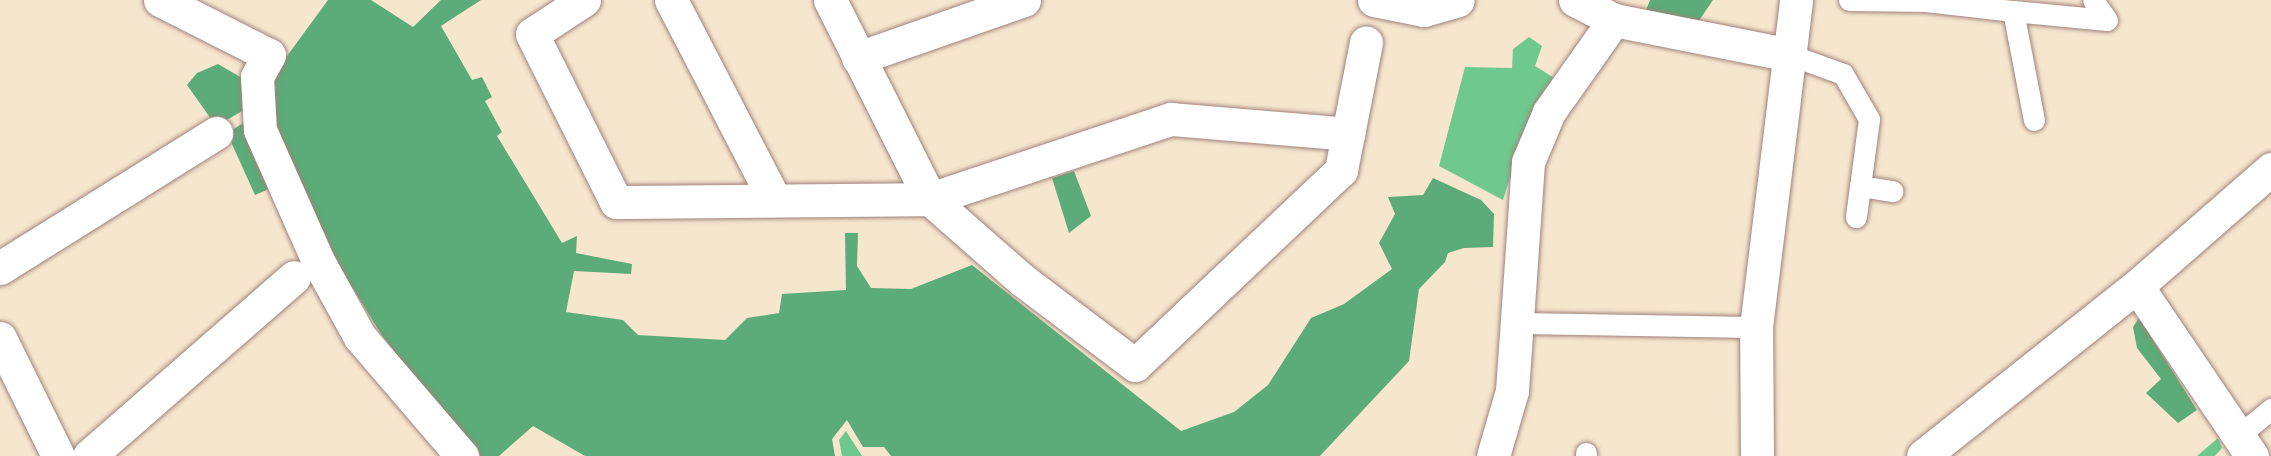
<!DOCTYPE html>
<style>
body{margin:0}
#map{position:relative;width:2271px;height:456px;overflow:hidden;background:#f6e6ce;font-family:"IM FELL DW Pica",serif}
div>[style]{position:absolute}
.green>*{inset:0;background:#6fc88e}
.forest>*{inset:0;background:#5bac79}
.roads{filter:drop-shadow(0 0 2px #a0827c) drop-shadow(0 0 2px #a0827c)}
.lane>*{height:21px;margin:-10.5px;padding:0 10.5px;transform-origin:10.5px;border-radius:10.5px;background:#fff}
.street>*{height:33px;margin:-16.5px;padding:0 16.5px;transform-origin:16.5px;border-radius:16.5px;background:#fff}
span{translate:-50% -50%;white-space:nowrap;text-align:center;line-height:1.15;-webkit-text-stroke:4.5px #fbf7ec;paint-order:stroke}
</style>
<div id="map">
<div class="green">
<div style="clip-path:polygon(1529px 37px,1542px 46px,1535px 66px,1559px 81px,1517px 156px,1503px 200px,1439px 166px,1465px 67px,1512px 68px,1513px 49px)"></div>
<div style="clip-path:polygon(846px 431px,862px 456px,880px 456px,842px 456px,839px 440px)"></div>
<div style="clip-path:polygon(2218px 438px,2222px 448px,2215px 456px,2197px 456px)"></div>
</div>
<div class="forest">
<div style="clip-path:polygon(328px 0,371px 0,413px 27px,441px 0,481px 0,441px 26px,472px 80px,482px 77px,492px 97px,485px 101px,502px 132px,497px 136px,562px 243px,577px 236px,576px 253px,632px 264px,631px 274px,574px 271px,566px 312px,623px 320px,638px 335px,725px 340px,747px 318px,779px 313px,782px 294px,846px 290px,845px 233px,858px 233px,857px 266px,871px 288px,911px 289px,972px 265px,1181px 431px,1234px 412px,1268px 385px,1311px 318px,1344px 304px,1392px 269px,1379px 243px,1395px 214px,1388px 197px,1423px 195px,1433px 178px,1481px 200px,1494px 214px,1493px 247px,1464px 248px,1448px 253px,1445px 262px,1419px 289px,1409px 361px,1320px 456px,891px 456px,884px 447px,863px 447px,847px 420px,832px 439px,835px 456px,585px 456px,533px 426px,499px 456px,480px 456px,421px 389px,381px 334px,333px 256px,272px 129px,271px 78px)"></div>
<div style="clip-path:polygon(1650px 0,1713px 0,1696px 25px,1645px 13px)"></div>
<div style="clip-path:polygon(218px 64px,242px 78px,246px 109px,216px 126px,187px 85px,197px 73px)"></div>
<div style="clip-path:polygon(245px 122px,269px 189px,255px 195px,227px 133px)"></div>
<div style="clip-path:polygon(1074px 171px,1091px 216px,1069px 233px,1052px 178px)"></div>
<div style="clip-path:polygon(2139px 318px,2197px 410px,2178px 423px,2146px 393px,2161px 379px,2137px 348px,2133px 327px)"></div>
</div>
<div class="roads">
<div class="lane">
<div style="left:1849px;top:0;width:77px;rotate:0.7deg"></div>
<div style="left:1926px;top:1px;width:88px;rotate:6.6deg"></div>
<div style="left:2013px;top:11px;width:111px;rotate:79.1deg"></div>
<div style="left:2013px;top:11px;width:94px;rotate:5.5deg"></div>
<div style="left:2107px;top:20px;width:24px;rotate:-125deg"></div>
<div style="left:1791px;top:55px;width:55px;rotate:20.1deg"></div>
<div style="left:1843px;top:74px;width:52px;rotate:60deg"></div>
<div style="left:1869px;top:119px;width:99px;rotate:97.6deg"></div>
<div style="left:1860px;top:186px;width:33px;rotate:9deg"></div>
<div style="left:1517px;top:323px;width:239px;rotate:1deg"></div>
<div style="left:2238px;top:436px;width:43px;rotate:-39.3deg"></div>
<div style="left:1586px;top:453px;width:3px;rotate:90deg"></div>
</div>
<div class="street">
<div style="left:160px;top:0;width:122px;rotate:26.8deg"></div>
<div style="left:269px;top:55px;width:25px;rotate:119deg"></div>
<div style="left:257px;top:77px;width:53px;rotate:86.8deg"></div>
<div style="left:260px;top:130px;width:143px;rotate:66.1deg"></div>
<div style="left:318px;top:261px;width:87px;rotate:61.1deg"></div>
<div style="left:360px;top:337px;width:157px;rotate:49.4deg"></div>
<div style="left:584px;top:0;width:62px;rotate:146.8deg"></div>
<div style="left:532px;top:34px;width:188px;rotate:63.4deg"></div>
<div style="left:616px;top:202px;width:314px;rotate:-0.5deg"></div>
<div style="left:930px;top:199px;width:254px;rotate:-18.4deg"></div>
<div style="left:1171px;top:119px;width:178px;rotate:4.8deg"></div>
<div style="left:671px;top:0;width:224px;rotate:62.6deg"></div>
<div style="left:830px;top:0;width:223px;rotate:63.3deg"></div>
<div style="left:930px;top:199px;width:121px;rotate:41.3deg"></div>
<div style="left:1021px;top:279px;width:143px;rotate:37deg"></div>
<div style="left:1135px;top:365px;width:284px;rotate:-43.4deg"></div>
<div style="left:1341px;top:170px;width:130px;rotate:-78.9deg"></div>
<div style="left:1374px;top:0;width:51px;rotate:11.3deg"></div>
<div style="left:1424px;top:10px;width:35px;rotate:-16deg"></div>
<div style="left:1575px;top:0;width:44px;rotate:27.1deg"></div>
<div style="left:1614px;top:20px;width:180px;rotate:11.2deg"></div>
<div style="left:858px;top:58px;width:176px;rotate:-19.3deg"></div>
<div style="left:0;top:268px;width:255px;rotate:-32deg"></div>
<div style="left:0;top:338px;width:131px;rotate:63.8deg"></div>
<div style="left:89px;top:456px;width:272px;rotate:-41.1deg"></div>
<div style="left:1493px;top:456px;width:68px;rotate:-73.7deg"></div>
<div style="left:1512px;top:391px;width:230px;rotate:-86deg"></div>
<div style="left:1528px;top:162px;width:54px;rotate:-67.2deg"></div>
<div style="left:1549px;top:112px;width:113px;rotate:-54.8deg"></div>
<div style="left:1757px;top:456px;width:129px;rotate:-90.4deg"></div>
<div style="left:1756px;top:327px;width:329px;rotate:-83deg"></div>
<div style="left:1923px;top:456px;width:273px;rotate:-38.5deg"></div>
<div style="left:2252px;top:456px;width:205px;rotate:-124.1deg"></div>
<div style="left:2137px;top:286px;width:178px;rotate:-41.1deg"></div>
</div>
</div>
</div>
